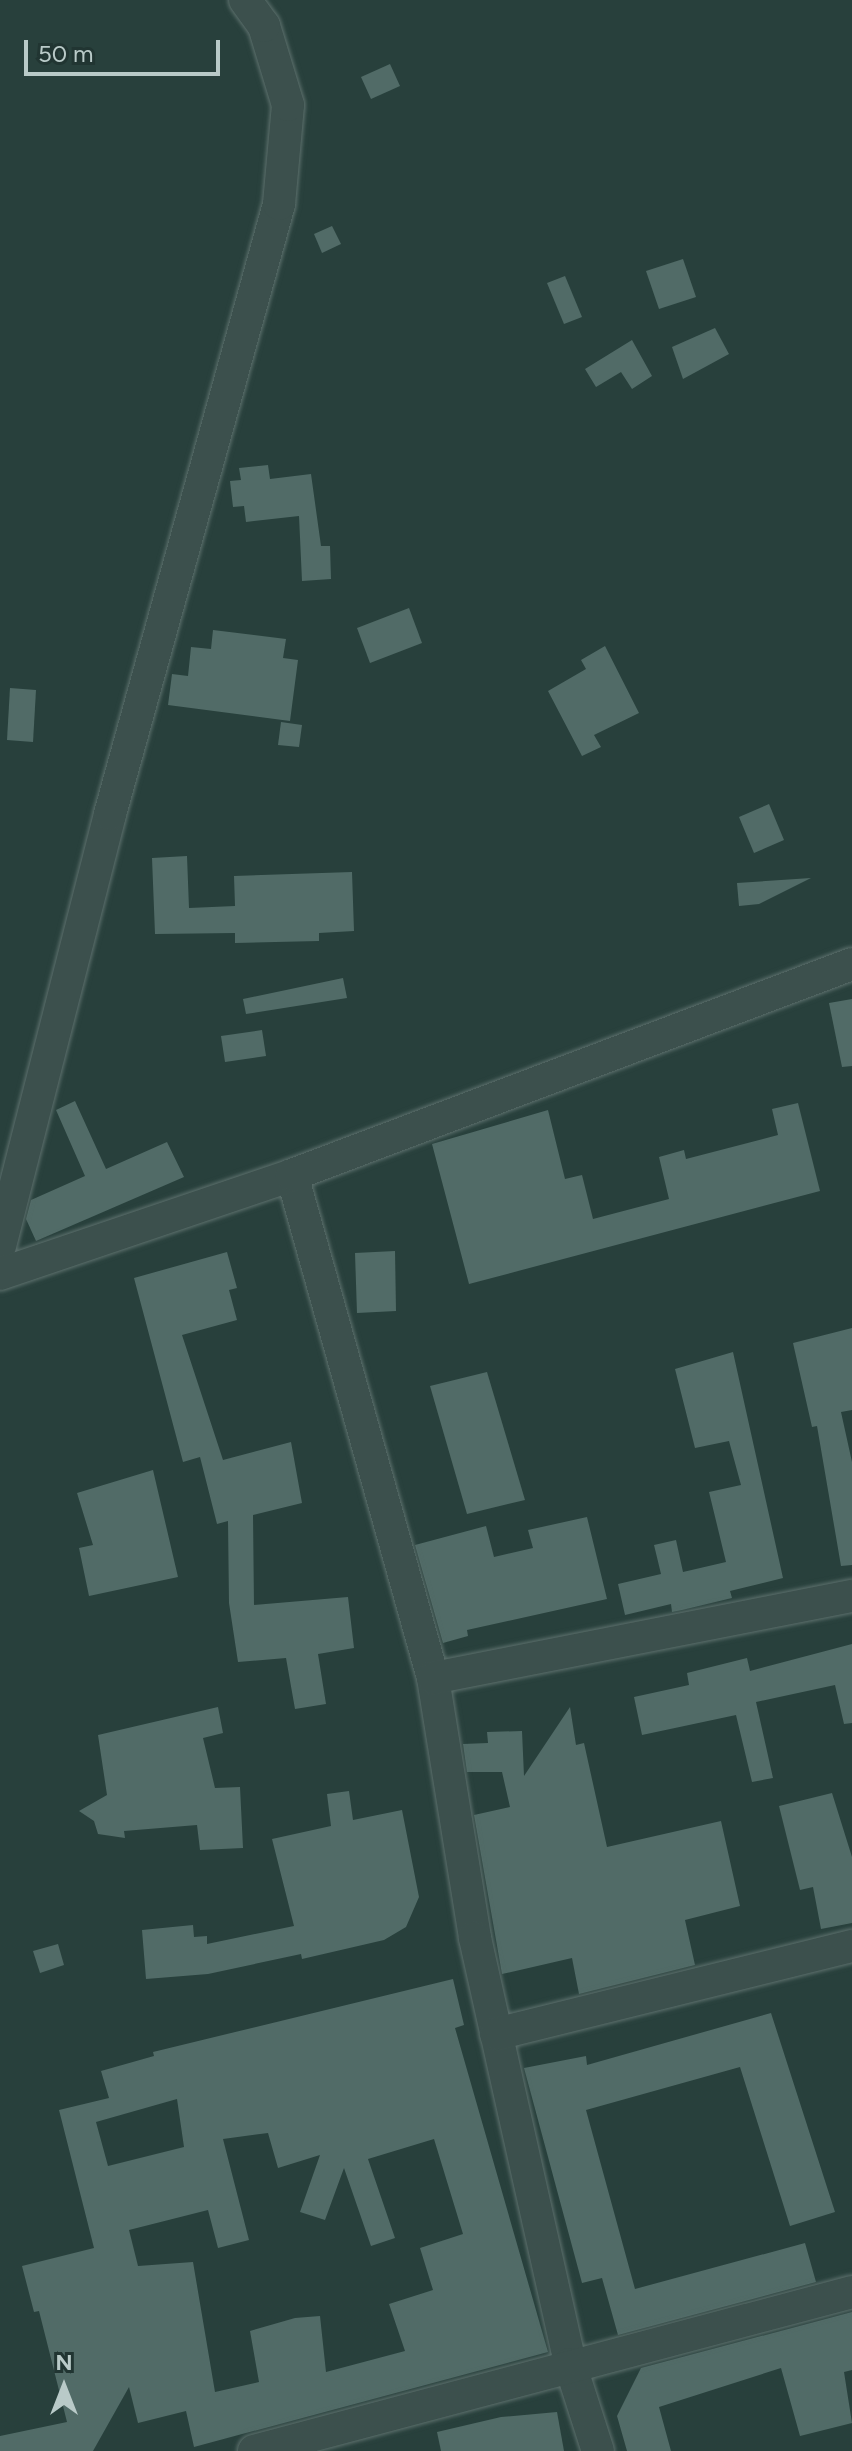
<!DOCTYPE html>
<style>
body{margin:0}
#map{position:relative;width:852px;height:2451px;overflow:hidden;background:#28403c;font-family:Figtree,sans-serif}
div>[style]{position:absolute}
.building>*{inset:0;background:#516b67}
.roads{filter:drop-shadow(0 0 2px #5d706d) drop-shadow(0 0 2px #5d706d)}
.minor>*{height:32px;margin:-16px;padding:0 16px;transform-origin:16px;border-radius:16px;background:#3c504d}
span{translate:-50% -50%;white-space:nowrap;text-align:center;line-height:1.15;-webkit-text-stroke:8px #213532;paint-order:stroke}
.north{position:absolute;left:24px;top:2347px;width:80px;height:80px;-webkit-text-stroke:6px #213532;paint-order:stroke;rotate:0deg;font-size:22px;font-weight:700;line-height:32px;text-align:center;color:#b9cac8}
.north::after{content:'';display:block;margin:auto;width:28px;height:36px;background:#b9cac8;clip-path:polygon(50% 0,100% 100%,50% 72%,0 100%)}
.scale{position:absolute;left:24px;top:40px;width:196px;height:36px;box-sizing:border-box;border:4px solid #b9cac8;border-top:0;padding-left:10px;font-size:24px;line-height:28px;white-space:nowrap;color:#b9cac8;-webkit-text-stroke:6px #213532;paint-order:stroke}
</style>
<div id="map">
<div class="building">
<div style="clip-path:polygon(390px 64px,400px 86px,371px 99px,361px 77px)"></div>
<div style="clip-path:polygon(332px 226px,341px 244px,322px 253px,314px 234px)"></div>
<div style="clip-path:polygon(683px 259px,696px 297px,659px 309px,646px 271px)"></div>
<div style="clip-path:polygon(565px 276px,582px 317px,564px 324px,547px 283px)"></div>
<div style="clip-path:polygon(715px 328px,729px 354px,683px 379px,672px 347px)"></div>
<div style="clip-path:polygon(632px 340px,652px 376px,632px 389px,621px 372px,596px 387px,585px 369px)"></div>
<div style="clip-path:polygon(268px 465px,270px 479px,311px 474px,321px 546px,330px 546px,331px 579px,302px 581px,299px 516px,246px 522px,244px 506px,233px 507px,230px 481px,241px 480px,239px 468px)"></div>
<div style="clip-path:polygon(409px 608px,422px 643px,370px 663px,357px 628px)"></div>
<div style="clip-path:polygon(213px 630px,286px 639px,283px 658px,298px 660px,290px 721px,168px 705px,172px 674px,188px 676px,191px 647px,211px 649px)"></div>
<div style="clip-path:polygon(605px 646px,639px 713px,594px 735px,601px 747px,582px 756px,548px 691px,586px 669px,581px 660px)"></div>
<div style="clip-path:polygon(10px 688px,36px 690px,33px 742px,7px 740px)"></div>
<div style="clip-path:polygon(281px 722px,302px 725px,299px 747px,278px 745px)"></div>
<div style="clip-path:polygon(769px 804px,784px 840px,754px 853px,739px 817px)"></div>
<div style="clip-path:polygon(187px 856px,189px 908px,235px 906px,234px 876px,352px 872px,354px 931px,319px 933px,319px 941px,235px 943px,235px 933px,155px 934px,152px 858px)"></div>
<div style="clip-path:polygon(811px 878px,759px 904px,739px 906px,737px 883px)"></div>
<div style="clip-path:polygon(343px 978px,347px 998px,246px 1014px,243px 999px)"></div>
<div style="clip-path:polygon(852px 999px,852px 1066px,842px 1067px,829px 1003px)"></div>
<div style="clip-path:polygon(262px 1030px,266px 1056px,225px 1062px,221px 1036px)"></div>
<div style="clip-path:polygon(75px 1101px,106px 1169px,167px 1142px,184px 1177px,36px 1241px,26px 1219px,31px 1200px,85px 1176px,56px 1110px)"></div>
<div style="clip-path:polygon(798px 1103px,820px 1191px,469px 1284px,432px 1144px,548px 1110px,565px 1179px,582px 1175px,593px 1219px,669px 1199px,659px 1157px,684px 1150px,686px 1159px,778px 1135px,772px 1109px)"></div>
<div style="clip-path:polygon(395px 1251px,396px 1311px,357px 1313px,355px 1253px)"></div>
<div style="clip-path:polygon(227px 1252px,237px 1288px,229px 1290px,237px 1320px,182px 1335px,223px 1460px,291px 1442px,302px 1503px,253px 1515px,254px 1605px,348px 1597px,354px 1648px,318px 1654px,326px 1704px,295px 1709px,286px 1658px,238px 1662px,229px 1603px,228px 1521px,217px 1524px,200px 1457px,183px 1462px,134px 1278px)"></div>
<div style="clip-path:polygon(852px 1328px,852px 1410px,841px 1412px,852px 1462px,852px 1565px,841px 1566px,817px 1426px,812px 1427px,793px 1343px)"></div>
<div style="clip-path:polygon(733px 1352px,783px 1578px,730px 1591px,732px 1598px,682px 1610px,672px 1612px,671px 1604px,625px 1615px,618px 1584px,661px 1574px,654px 1545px,676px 1540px,683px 1572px,726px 1562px,709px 1492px,741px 1485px,729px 1441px,695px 1448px,675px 1369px)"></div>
<div style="clip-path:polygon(487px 1372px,525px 1500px,467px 1514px,430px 1386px)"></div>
<div style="clip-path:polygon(153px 1470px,178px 1577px,89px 1596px,79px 1548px,93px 1545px,77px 1493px)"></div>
<div style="clip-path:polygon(587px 1517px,607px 1599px,467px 1630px,468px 1636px,443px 1643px,415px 1545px,486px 1526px,494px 1557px,533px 1548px,528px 1530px)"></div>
<div style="clip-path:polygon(852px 1644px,852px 1723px,844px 1724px,835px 1685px,756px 1702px,773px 1778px,752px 1782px,736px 1715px,642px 1735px,634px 1697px,689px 1685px,687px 1673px,747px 1658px,750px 1671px)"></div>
<div style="clip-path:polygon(218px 1707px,223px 1733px,203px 1738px,215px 1788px,240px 1787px,243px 1848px,200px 1850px,197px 1825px,124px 1831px,125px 1838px,98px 1834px,94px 1821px,79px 1811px,107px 1795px,98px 1735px)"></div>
<div style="clip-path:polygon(570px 1707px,576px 1745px,584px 1743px,607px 1847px,721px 1821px,740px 1906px,685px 1920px,695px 1965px,579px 1994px,572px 1958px,502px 1974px,474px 1815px,510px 1807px,502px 1772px,467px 1772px,463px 1744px,488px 1743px,487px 1732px,522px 1731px,524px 1776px)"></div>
<div style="clip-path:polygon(349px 1791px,353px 1820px,402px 1810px,419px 1897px,406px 1927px,384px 1940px,302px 1959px,301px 1954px,208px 1974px,146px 1979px,142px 1930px,193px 1925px,194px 1937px,207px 1936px,207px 1944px,294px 1926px,272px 1839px,331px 1826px,327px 1794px)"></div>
<div style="clip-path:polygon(832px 1793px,852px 1857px,852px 1923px,821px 1929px,813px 1887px,800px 1890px,779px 1806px)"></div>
<div style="clip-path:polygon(58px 1944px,64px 1965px,40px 1973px,33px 1951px)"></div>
<div style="clip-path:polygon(evenodd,453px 1979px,464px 2025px,455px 2028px,548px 2352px,194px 2447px,186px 2411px,138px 2423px,129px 2387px,93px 2451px,0 2451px,0 2436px,67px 2422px,39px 2311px,34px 2312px,22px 2266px,94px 2248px,59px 2110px,109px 2098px,101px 2071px,154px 2056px,153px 2052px,453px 1979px,177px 2099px,184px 2147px,108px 2166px,96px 2122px,177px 2099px,453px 1979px,268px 2133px,278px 2168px,320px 2155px,300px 2212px,325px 2220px,344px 2168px,371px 2246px,395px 2238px,368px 2159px,434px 2139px,463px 2234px,420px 2248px,433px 2290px,389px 2304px,405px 2351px,326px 2372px,320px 2316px,295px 2318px,250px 2331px,259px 2382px,215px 2392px,193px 2262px,138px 2266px,129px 2230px,208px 2210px,218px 2248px,249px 2240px,223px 2139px,268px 2133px)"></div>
<div style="clip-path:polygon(771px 2013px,835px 2212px,790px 2226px,740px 2067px,586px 2110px,635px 2289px,805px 2243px,816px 2282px,618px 2335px,602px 2278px,582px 2283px,524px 2068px,586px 2056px,587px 2065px)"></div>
<div style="clip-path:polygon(852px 2312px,852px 2370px,844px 2372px,852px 2423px,800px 2436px,781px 2368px,659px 2407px,671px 2451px,627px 2451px,617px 2416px,641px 2368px)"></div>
<div style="clip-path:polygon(557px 2412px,564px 2451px,441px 2451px,437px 2432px,501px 2417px)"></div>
</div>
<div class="roads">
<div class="minor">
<div style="left:292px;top:1175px;width:522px;rotate:74.34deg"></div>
<div style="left:433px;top:1678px;width:263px;rotate:80.8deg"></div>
<div style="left:475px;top:1938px;width:436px;rotate:77.4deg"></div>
<div style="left:570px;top:2364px;width:91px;rotate:72.2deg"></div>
<div style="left:0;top:1246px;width:446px;rotate:-75.7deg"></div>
<div style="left:110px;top:814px;width:633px;rotate:-74.51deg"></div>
<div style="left:279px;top:204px;width:99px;rotate:-84.8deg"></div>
<div style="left:288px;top:105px;width:83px;rotate:-106.9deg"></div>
<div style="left:264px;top:26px;width:32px;rotate:-126deg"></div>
<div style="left:0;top:1274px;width:308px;rotate:-18.7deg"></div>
<div style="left:292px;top:1175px;width:598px;rotate:-20.65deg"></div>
<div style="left:433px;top:1678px;width:427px;rotate:-11.1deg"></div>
<div style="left:496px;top:2034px;width:367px;rotate:-13.9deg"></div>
<div style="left:254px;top:2451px;width:619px;rotate:-14.89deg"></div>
</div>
</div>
<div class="north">N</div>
<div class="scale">50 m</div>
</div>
